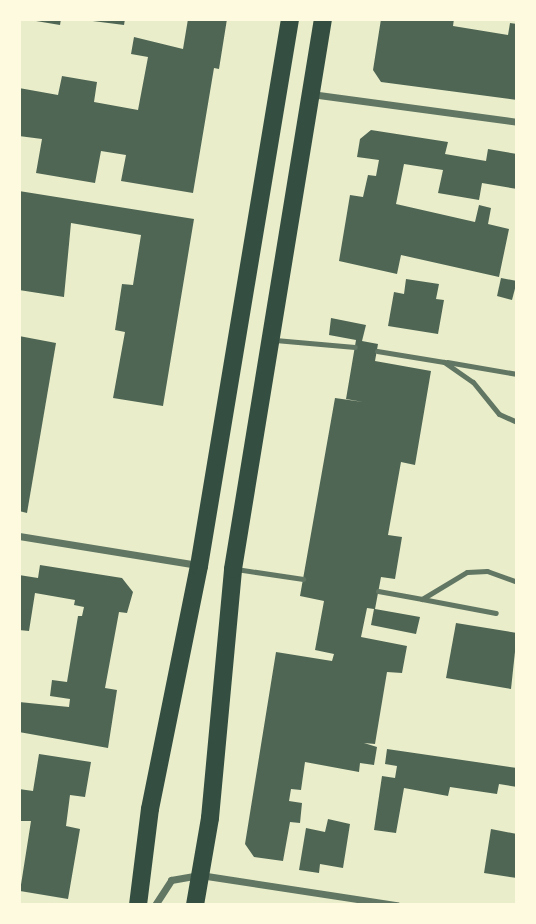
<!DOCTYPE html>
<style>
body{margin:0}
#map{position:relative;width:536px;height:924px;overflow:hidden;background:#e9edc9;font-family:Roboto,sans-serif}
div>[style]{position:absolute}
.building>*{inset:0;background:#4f6655}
.service>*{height:5px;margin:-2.5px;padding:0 2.5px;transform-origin:2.5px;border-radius:2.5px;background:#617663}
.minor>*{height:7px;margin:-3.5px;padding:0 3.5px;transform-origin:3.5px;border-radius:3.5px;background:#617663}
.primary>*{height:18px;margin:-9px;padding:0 9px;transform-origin:9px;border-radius:9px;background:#344e41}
span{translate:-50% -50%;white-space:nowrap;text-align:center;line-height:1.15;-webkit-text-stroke:7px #fefae0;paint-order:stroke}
.frame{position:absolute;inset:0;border:21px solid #fefae0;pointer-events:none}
</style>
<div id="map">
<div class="building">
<div style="clip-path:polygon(24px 19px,61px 19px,60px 25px)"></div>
<div style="clip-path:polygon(77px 19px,125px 19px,124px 25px)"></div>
<div style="clip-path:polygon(188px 19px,227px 19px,219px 69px,214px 68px,193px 193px,121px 181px,126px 155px,101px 151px,95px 183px,36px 173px,42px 139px,19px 136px,19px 88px,58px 95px,62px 76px,97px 82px,94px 102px,138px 110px,148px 57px,131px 54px,134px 37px,183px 49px)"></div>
<div style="clip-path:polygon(381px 19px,454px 19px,453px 26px,508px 35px,510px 23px,517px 24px,517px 100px,381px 82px,373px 70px)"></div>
<div style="clip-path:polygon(371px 130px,448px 142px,445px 154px,486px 161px,488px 149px,517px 154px,517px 189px,482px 183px,479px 200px,438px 193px,443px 170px,404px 164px,396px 204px,475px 222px,479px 205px,491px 208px,488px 224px,509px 229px,499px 277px,401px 255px,397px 274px,339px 261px,350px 195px,363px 197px,368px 175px,376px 176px,379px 160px,357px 157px,360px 139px)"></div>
<div style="clip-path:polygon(19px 191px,194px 219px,163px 406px,113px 398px,125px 332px,115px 330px,122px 284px,133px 285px,141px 235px,71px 223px,64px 297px,19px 290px)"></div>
<div style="clip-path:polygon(501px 278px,517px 281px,512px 300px,497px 296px)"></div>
<div style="clip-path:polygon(406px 279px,439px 284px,436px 299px,444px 300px,438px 334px,388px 326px,394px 292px,404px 294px)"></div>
<div style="clip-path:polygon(331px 318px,366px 325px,362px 341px,378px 344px,375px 361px,431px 371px,415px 465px,401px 462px,388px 535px,402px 537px,395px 579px,381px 577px,375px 609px,420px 617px,416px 634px,371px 625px,374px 609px,367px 608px,361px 637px,407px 646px,402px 673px,387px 672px,375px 744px,364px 743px,377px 747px,374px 765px,360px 763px,359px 772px,305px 762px,301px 790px,291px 789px,289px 801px,302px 803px,300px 823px,290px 822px,283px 861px,254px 857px,245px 844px,276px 652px,332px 661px,334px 654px,315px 650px,324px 601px,300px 596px,335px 398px,363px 402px,346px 399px,356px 340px,329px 335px)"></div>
<div style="clip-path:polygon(19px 336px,56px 343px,27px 513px,19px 511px)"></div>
<div style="clip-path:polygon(40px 565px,122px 578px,133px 592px,127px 613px,119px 612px,105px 688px,117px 690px,108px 748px,19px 732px,19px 702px,69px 707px,70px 699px,50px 696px,52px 680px,67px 682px,78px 616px,82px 616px,84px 607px,74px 605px,75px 600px,35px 593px,29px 631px,19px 630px,19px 575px,38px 578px)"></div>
<div style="clip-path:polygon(456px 623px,517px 633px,511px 689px,446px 678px)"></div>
<div style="clip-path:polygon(387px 749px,517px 768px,517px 787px,499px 784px,497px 794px,450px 787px,448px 796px,404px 788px,396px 833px,374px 830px,382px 776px,395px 778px,397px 766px,385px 764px)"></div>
<div style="clip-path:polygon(39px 754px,91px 762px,85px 797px,70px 795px,66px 826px,80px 829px,68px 899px,20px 891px,31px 821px,19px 821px,19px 789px,33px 791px)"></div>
<div style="clip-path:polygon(328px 819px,350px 824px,343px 868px,320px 864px,319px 873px,299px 870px,306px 828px,325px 832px)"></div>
<div style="clip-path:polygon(491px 829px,517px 834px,517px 878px,484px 873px)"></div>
</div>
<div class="service">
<div style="left:275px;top:340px;width:80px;rotate:5deg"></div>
<div style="left:377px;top:351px;width:68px;rotate:9.3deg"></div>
<div style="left:444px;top:362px;width:35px;rotate:35deg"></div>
<div style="left:473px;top:382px;width:41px;rotate:50.9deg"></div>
<div style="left:499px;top:414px;width:20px;rotate:24deg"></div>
<div style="left:447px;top:362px;width:71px;rotate:9.7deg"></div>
<div style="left:236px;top:569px;width:68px;rotate:8.5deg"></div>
<div style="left:378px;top:591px;width:45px;rotate:10.3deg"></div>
<div style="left:422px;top:599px;width:52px;rotate:-31deg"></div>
<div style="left:467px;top:572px;width:20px;rotate:-3deg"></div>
<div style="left:487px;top:571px;width:32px;rotate:20deg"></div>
<div style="left:422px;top:599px;width:75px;rotate:10.7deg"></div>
</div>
<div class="minor">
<div style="left:311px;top:94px;width:208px;rotate:7.7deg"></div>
<div style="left:19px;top:536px;width:181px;rotate:9.2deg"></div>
<div style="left:155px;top:905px;width:30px;rotate:-57deg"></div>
<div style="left:171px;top:880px;width:29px;rotate:-10deg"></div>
<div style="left:200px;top:875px;width:199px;rotate:8.7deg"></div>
</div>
<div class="primary">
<div style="left:138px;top:905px;width:97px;rotate:-82.9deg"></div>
<div style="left:150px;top:809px;width:248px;rotate:-78.6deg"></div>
<div style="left:199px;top:566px;width:555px;rotate:-80.55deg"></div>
<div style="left:195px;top:905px;width:88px;rotate:-80.2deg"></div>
<div style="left:210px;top:818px;width:250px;rotate:-84.7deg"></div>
<div style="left:233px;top:569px;width:557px;rotate:-80.71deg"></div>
</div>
<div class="frame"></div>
</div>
